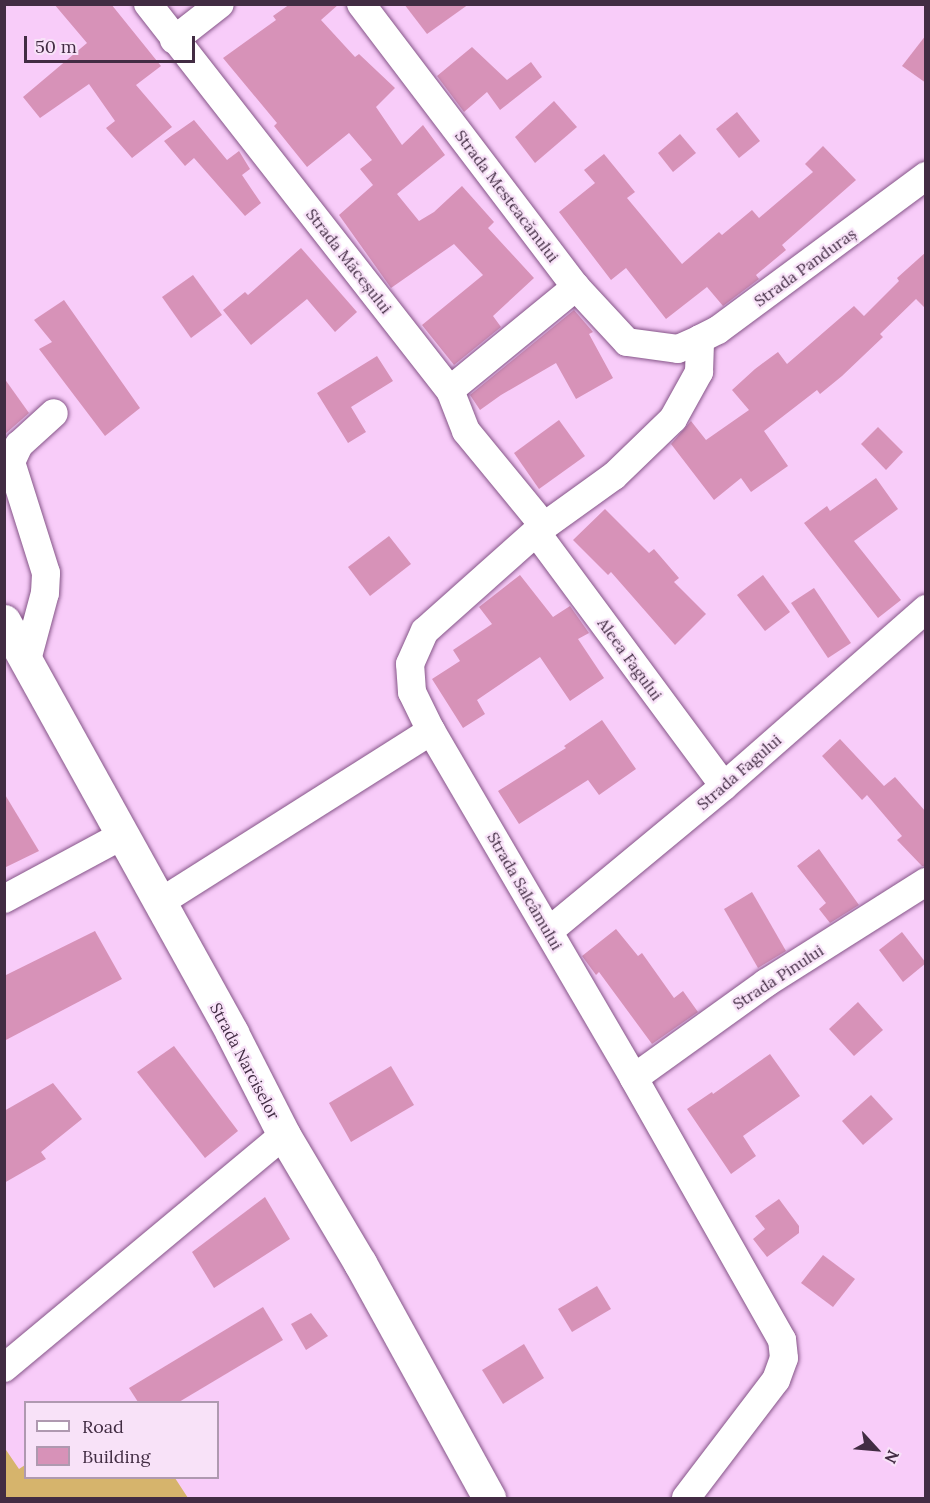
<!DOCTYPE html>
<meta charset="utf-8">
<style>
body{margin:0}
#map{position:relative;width:930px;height:1503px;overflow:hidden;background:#f8ccf9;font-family:Lora,serif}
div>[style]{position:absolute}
.green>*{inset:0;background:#d6b46c}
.building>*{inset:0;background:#d792b8}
.roads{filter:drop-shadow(0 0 2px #855588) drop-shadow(0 0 2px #855588)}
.minor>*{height:28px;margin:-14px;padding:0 14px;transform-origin:14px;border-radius:14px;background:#fff}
.major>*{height:33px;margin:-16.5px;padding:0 16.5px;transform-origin:16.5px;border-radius:16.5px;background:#fff}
span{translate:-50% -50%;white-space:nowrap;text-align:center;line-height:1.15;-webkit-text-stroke:4.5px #f8e2f8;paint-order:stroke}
.street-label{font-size:16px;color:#422c43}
.frame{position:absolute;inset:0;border:6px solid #422c43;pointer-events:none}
.legend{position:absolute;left:24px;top:1401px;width:195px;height:78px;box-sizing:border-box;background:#f8e2f8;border:2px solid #af99b0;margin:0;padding:8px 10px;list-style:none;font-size:18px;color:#422c43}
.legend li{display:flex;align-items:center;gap:12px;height:30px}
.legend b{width:30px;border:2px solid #af99b0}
.north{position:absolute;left:846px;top:1419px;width:60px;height:60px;-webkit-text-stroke:4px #f8e2f8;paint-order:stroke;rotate:116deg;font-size:16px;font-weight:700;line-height:24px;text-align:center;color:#422c43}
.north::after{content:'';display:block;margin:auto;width:21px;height:27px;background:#422c43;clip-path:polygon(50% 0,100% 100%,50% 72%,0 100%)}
.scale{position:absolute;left:24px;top:36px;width:171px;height:27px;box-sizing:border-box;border:3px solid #422c43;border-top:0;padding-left:8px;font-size:18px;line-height:21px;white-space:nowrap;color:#422c43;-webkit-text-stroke:4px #f8e2f8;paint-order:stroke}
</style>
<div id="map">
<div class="green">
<div style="clip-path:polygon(4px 1447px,19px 1469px,25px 1465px,26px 1478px,175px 1478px,188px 1498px,5px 1498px)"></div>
</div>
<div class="building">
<div style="clip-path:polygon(54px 4px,111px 4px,161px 66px,136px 85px,172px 127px,132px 158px,106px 128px,115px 121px,89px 84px,40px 118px,23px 97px,87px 43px)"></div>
<div style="clip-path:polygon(290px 4px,339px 4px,321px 20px,355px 57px,359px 54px,395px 88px,376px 107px,402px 145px,423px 125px,445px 155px,397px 194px,419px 221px,434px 212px,462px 186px,494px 222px,488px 228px,534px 278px,493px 316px,501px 327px,454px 365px,422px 325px,483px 275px,454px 244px,391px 288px,339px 215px,373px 185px,360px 169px,372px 160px,349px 133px,307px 167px,274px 126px,277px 123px,223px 58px,276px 20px,273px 16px)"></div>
<div style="clip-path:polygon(404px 4px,469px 4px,427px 34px)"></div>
<div style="clip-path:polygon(926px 35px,926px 83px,902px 66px)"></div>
<div style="clip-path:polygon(472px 47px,507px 80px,531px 62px,542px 77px,500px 110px,487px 92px,464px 112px,437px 76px)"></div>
<div style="clip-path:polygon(554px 101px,577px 127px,535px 163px,515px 137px)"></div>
<div style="clip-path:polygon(737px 112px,760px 141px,739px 158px,716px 129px)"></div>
<div style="clip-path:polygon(194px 120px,227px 160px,239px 151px,250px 169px,242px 175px,261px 203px,245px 216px,194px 158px,185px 166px,164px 141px)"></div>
<div style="clip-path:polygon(680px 134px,696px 153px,673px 172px,658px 153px)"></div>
<div style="clip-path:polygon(823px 146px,856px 180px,782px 245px,786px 250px,756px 275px,759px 279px,723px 306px,707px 287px,666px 319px,626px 268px,611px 280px,559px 212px,595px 183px,584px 170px,604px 154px,635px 192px,627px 198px,682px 264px,719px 232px,722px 235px,752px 210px,759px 218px,813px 172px,805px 164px)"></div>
<div style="clip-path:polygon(301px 248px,357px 312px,335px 332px,307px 299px,251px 345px,223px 310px,245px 292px,248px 295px)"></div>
<div style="clip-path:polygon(926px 252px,926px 309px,916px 299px,880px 334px,883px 337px,842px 376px,820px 394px,817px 390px,764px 431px,788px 466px,751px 492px,741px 478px,714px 500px,671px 444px,691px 421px,706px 440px,749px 410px,732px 390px,755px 369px,778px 352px,787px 364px,854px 306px,864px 316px,899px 281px,897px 278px)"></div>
<div style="clip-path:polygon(193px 275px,222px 315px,191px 338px,162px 297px)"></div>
<div style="clip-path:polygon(64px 300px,140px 408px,105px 436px,39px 349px,52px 342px,34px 320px)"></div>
<div style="clip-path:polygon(574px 310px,593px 332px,589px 334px,613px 378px,576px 399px,556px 363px,501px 395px,480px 410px,470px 395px)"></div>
<div style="clip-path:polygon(377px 356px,393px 381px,351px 407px,366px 432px,348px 443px,317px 393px)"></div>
<div style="clip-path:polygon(4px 378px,29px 413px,4px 435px)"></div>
<div style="clip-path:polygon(559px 420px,585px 456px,539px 489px,514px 453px)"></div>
<div style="clip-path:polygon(878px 427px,903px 452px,886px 470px,861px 444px)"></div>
<div style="clip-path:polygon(876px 478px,898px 509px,854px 541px,901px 600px,878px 618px,804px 523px,827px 506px,830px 511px)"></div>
<div style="clip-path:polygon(605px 509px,649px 553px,654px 549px,679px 578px,674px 582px,706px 614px,675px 645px,611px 572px,608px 575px,573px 540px)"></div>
<div style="clip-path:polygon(389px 536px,411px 564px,370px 596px,348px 567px)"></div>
<div style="clip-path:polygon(520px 575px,553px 617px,570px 606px,589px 633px,578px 639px,604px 678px,570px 701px,540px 657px,477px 700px,485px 714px,463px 728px,432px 679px,460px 661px,453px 650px,492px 624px,479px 607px)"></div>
<div style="clip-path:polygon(763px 575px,790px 612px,765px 631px,737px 595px)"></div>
<div style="clip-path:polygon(814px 588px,851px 643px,828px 658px,791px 603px)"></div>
<div style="clip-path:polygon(602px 720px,636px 769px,599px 795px,588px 780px,519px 824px,498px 791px,566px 748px,564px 746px)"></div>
<div style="clip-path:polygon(840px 739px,884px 786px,895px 777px,926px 812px,926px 866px,922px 866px,897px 840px,902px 836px,867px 795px,862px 800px,822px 756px)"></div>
<div style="clip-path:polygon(4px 793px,39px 851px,4px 868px)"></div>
<div style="clip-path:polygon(819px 849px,859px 905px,830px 923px,819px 909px,826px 903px,797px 866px)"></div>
<div style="clip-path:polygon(752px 892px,786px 951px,758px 968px,724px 909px)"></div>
<div style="clip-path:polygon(616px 929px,638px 956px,642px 953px,674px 998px,683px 991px,698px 1012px,652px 1044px,599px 972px,596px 975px,582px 956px)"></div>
<div style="clip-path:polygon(95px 931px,122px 979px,4px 1041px,4px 976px)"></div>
<div style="clip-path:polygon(902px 932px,926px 963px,903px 982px,879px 950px)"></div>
<div style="clip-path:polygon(858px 1002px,883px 1030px,854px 1056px,829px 1029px)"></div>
<div style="clip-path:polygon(174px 1046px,238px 1131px,205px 1158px,137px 1072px)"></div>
<div style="clip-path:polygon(770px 1054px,800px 1096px,743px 1136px,756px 1156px,731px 1174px,687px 1109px,712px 1092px,713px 1094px)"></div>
<div style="clip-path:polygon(391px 1066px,414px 1105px,351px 1142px,329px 1103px)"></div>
<div style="clip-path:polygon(53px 1083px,82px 1119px,41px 1152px,46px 1159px,4px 1183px,4px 1111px)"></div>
<div style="clip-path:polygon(871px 1095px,893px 1119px,863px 1145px,842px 1121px)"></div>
<div style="clip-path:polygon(265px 1197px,290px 1239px,214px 1288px,192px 1252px)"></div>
<div style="clip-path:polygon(779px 1199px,799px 1226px,799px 1233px,767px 1257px,753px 1239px,765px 1229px,755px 1216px)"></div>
<div style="clip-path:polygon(823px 1255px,855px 1279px,833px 1307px,801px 1283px)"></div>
<div style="clip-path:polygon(597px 1286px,611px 1309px,572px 1332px,558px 1309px)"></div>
<div style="clip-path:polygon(263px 1307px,283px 1340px,179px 1402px,138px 1402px,129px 1388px)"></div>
<div style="clip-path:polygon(311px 1313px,328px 1336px,306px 1350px,291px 1324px)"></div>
<div style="clip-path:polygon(524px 1344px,544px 1378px,503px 1404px,482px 1370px)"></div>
</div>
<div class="roads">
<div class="minor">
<div style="left:148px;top:4px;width:490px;rotate:52deg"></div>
<div style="left:450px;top:390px;width:163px;rotate:-39.3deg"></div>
<div style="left:361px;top:4px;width:355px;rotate:52.8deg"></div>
<div style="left:576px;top:287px;width:75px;rotate:47.2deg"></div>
<div style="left:627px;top:342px;width:51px;rotate:7.8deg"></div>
<div style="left:678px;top:349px;width:24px;rotate:-24deg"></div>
<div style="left:700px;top:339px;width:20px;rotate:-27deg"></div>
<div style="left:718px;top:330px;width:259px;rotate:-36.5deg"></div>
<div style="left:174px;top:40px;width:58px;rotate:-38deg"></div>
<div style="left:450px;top:390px;width:44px;rotate:68.7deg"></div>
<div style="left:466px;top:431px;width:123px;rotate:50.6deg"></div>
<div style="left:536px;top:532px;width:316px;rotate:53.5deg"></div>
<div style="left:27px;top:660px;width:69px;rotate:-75deg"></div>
<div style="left:45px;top:593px;width:20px;rotate:-87deg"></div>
<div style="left:46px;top:573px;width:116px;rotate:-107.5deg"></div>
<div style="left:11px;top:462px;width:19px;rotate:-65deg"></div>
<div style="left:19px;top:445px;width:47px;rotate:-42.4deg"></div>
<div style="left:4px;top:899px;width:133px;rotate:-28.3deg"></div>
<div style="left:159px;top:903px;width:322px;rotate:-32.3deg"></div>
<div style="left:549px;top:931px;width:227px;rotate:-39.6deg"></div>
<div style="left:724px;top:786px;width:269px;rotate:-41.2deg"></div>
<div style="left:634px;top:1078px;width:163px;rotate:-35.7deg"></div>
<div style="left:766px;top:983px;width:189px;rotate:-32.3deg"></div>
<div style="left:4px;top:1368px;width:364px;rotate:-39.8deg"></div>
<div style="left:686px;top:1498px;width:148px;rotate:-52.7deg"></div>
<div style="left:776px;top:1380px;width:23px;rotate:-70deg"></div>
<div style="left:784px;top:1358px;width:18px;rotate:-96deg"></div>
<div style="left:782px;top:1340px;width:301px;rotate:-119.5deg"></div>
<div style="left:634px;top:1078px;width:402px;rotate:-120.3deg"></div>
<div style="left:431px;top:731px;width:43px;rotate:-116deg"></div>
<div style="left:412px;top:692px;width:28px;rotate:-94deg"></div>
<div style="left:410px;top:664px;width:36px;rotate:-66deg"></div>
<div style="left:425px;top:631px;width:149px;rotate:-41.7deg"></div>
<div style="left:536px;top:532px;width:96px;rotate:-35.7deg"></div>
<div style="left:614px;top:476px;width:82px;rotate:-44deg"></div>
<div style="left:673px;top:419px;width:54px;rotate:-61deg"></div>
<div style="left:699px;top:372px;width:33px;rotate:-88deg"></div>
</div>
<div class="major">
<div style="left:4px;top:621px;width:471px;rotate:61deg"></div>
<div style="left:232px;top:1033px;width:114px;rotate:63deg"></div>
<div style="left:284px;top:1135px;width:149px;rotate:59.3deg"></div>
<div style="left:360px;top:1263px;width:268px;rotate:61.2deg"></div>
</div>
</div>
<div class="street-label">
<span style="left:507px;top:196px;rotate:53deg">Strada Mesteacănului</span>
<span style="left:349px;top:261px;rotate:52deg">Strada Măceșului</span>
<span style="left:805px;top:267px;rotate:-36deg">Strada Panduraș</span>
<span style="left:630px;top:659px;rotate:54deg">Aleea Fagului</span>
<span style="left:739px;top:772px;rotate:-41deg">Strada Fagului</span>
<span style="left:525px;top:891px;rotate:60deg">Strada Salcâmului</span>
<span style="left:778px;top:977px;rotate:-33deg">Strada Pinului</span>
<span style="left:245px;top:1061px;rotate:62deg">Strada Narciselor</span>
</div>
<div class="frame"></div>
<ul class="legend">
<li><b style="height:8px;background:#fff"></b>Road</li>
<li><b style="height:16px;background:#d792b8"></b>Building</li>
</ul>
<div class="north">N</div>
<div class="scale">50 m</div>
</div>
